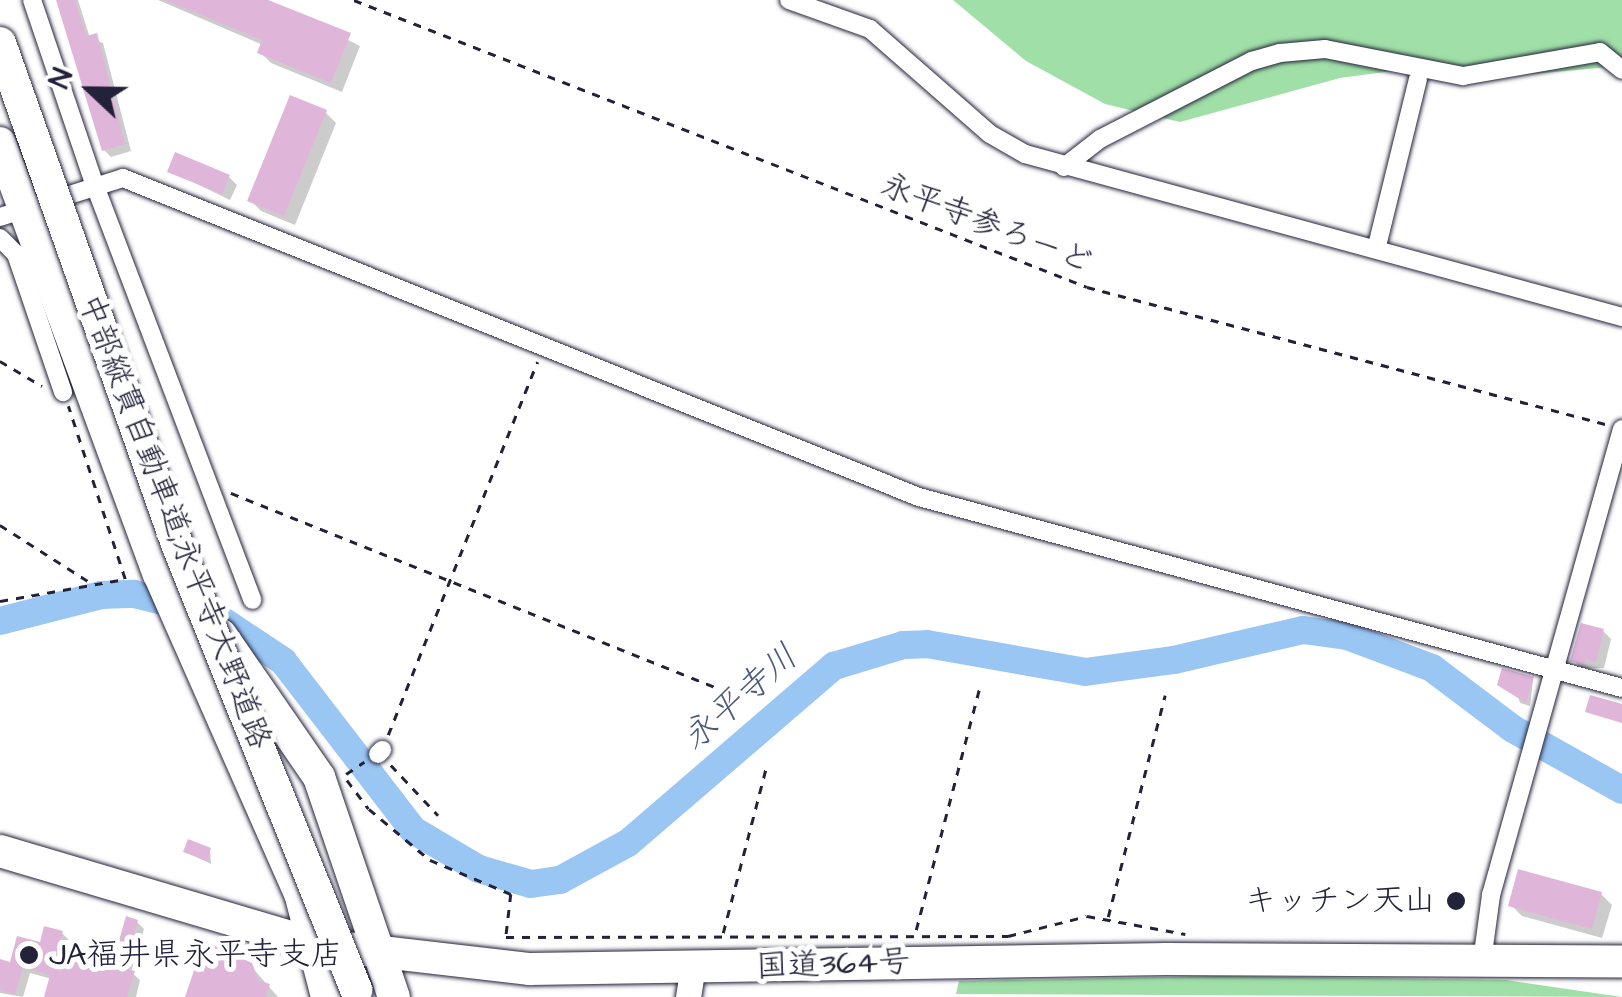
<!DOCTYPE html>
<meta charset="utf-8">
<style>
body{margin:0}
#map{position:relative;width:1622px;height:997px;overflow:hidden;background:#fff;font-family:"Architects Daughter","Klee One",sans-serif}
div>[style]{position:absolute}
.green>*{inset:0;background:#a0dfa7}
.shadow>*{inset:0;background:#0003}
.river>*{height:28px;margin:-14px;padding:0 14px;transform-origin:14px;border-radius:14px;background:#9ac6f4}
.building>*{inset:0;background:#dfb5da}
.path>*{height:2.5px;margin-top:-1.25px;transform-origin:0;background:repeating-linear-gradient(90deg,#22223b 0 8px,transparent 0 16px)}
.roads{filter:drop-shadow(0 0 2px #22223b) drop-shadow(0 0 2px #22223b)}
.street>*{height:18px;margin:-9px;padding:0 9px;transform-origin:9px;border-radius:9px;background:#fff}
.secondary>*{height:25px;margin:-12.5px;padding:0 12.5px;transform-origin:12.5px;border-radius:12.5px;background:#fff}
.highway>*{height:32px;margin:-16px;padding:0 16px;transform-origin:16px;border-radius:16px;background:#fff}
.bridges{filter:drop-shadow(0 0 2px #22223b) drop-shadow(0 0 2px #22223b)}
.highway-bridge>*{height:32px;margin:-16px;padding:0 16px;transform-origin:16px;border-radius:16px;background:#fff}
.dots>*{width:28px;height:28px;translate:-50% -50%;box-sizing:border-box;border:5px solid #fff;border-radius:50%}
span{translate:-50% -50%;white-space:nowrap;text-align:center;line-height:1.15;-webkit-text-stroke:10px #fff;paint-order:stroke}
.street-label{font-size:32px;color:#22223b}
.poi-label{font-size:32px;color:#22223b}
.right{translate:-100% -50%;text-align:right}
.left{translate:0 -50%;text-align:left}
.water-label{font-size:35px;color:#4c5b7c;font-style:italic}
.north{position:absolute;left:40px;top:40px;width:100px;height:100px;-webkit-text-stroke:8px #fff;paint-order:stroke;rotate:292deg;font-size:28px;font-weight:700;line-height:40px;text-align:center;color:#22223b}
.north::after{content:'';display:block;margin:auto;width:35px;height:45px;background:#22223b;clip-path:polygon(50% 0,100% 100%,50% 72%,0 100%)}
</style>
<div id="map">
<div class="green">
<div style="clip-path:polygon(953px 0,1622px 0,1622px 72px,1610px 67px,1466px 80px,1407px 69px,1340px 78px,1180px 122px,1105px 104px,1026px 61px)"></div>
<div style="clip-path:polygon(1218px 976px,1506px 980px,1622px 997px,956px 994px,959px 981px)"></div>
</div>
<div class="shadow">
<div style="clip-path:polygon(59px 0,78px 0,90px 38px,103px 43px,131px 151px,111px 157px,104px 150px)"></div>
<div style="clip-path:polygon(158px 0,268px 0,360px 46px,342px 92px,271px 63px,260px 52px,263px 45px)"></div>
<div style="clip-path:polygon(325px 112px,336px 123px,295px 225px,261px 211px,250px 200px)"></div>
<div style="clip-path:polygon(170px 171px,229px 177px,237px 185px,230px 200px)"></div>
<div style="clip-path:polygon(1603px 631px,1611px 639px,1604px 668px,1581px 668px,1573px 660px)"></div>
<div style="clip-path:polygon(1533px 680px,1530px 706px,1520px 703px,1517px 693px)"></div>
<div style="clip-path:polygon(210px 850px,211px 864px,186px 852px)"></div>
<div style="clip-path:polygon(1601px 894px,1612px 905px,1602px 938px,1522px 916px,1511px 905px)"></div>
<div style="clip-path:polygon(137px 922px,144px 929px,131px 972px,140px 980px,136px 997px,46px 997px,52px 979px,30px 973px,23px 997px,0 993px,0 961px,12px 965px,62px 933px,69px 940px,66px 952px,114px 965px)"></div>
<div style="clip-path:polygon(250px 965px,278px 997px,187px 997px)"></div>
</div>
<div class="river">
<div style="left:0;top:621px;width:104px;rotate:-14.4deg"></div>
<div style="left:101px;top:595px;width:33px;rotate:-2deg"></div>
<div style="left:134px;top:594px;width:79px;rotate:13.9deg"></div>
<div style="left:211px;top:613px;width:87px;rotate:33.7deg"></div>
<div style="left:283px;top:661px;width:213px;rotate:52.4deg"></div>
<div style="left:413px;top:830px;width:77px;rotate:30.6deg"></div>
<div style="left:479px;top:869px;width:54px;rotate:16.1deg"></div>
<div style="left:531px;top:884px;width:29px;rotate:-8deg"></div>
<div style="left:560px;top:880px;width:77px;rotate:-28.6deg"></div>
<div style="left:628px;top:843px;width:272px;rotate:-40.7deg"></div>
<div style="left:834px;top:666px;width:72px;rotate:-16.9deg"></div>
<div style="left:903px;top:645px;width:24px;rotate:-2deg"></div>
<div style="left:927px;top:644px;width:160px;rotate:10deg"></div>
<div style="left:1085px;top:672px;width:90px;rotate:-7.7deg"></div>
<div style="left:1174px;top:660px;width:132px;rotate:-13.1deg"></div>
<div style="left:1303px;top:630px;width:44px;rotate:7.8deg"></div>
<div style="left:1347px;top:636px;width:91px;rotate:20.6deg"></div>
<div style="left:1432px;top:668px;width:101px;rotate:37deg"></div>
<div style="left:1513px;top:729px;width:125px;rotate:29.2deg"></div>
</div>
<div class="building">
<div style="clip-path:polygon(56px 0,75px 0,86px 36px,97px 33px,125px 144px,102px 151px)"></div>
<div style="clip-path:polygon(165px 0,268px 0,351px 33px,331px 83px,257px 53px,262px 40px)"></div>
<div style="clip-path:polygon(290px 95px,327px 110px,284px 216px,247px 201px)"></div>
<div style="clip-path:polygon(175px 152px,230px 175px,222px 194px,167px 172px)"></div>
<div style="clip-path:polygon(1581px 623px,1604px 629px,1596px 662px,1586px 659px,1584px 665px,1570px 661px)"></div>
<div style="clip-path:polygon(1502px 668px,1534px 677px,1526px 703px,1497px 685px)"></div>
<div style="clip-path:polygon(1590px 695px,1622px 704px,1622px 723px,1585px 712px)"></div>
<div style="clip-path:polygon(188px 839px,211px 848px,207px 861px,183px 852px)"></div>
<div style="clip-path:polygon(1518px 869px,1602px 892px,1592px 929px,1508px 906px)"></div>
<div style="clip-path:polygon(126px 916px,138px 920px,124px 968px,135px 971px,127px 997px,44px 997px,50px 975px,23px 967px,15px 994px,0 990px,0 959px,10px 962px,17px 936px,40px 942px,44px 926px,63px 931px,59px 947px,113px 962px)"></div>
<div style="clip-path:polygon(204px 941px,252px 963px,259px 981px,270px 984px,266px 997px,185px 997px)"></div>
</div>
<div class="path">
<div style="left:354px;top:0;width:787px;rotate:21.38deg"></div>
<div style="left:1087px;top:287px;width:536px;rotate:14.81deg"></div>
<div style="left:0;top:361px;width:49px;rotate:30.8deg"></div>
<div style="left:231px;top:493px;width:554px;rotate:21.84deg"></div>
<div style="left:0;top:525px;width:108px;rotate:32.5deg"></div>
<div style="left:0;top:601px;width:127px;rotate:-10deg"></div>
<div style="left:125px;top:579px;width:182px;rotate:-108.2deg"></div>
<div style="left:388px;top:735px;width:402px;rotate:-68.2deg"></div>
<div style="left:391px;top:765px;width:69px;rotate:46.8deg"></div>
<div style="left:346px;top:774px;width:22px;rotate:-34deg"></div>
<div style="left:347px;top:780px;width:36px;rotate:53deg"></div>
<div style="left:369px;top:809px;width:80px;rotate:39.9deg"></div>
<div style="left:430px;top:860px;width:88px;rotate:22.8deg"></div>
<div style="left:511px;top:894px;width:43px;rotate:96.6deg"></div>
<div style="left:506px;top:937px;width:502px;rotate:-0.11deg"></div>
<div style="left:1008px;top:936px;width:81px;rotate:-14.2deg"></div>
<div style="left:1087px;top:916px;width:100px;rotate:10.4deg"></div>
<div style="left:1108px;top:917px;width:229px;rotate:-75.6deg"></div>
<div style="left:916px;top:930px;width:248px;rotate:-75.3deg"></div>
<div style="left:723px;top:933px;width:175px;rotate:-75.4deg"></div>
</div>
<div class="roads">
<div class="street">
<div style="left:32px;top:0;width:193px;rotate:71.3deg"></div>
<div style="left:94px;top:183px;width:446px;rotate:69.2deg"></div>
<div style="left:789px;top:0;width:86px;rotate:19.7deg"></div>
<div style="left:870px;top:29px;width:159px;rotate:41.2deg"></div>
<div style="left:990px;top:134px;width:40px;rotate:29.7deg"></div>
<div style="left:1025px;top:154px;width:619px;rotate:15.27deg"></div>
<div style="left:1064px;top:167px;width:46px;rotate:-37.9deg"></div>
<div style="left:1100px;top:139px;width:171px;rotate:-27.2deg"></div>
<div style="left:1252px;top:61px;width:29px;rotate:-16deg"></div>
<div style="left:1280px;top:53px;width:45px;rotate:-5.1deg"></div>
<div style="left:1325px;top:49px;width:141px;rotate:11.1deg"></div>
<div style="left:1463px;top:76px;width:139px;rotate:-9.9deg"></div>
<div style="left:1600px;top:52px;width:28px;rotate:39deg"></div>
<div style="left:0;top:217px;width:129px;rotate:-17.6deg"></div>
<div style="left:123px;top:178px;width:858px;rotate:21.84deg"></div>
<div style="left:919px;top:497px;width:728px;rotate:15.2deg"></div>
<div style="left:0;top:238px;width:23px;rotate:45deg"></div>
<div style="left:16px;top:254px;width:146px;rotate:71.2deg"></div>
<div style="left:1377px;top:246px;width:172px;rotate:-76.2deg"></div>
<div style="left:378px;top:754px;width:6px;rotate:-45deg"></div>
<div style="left:1482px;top:961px;width:67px;rotate:-82.2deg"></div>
<div style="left:1491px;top:895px;width:484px;rotate:-74.3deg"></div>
</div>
<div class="secondary">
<div style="left:688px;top:997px;width:26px;rotate:-81deg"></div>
</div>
<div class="highway">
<div style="left:0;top:143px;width:459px;rotate:69.8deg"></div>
<div style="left:159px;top:574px;width:349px;rotate:66.2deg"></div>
<div style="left:300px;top:893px;width:107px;rotate:75.4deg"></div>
<div style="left:221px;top:635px;width:173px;rotate:55.4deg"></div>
<div style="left:319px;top:777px;width:232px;rotate:71.2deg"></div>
<div style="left:0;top:851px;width:327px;rotate:16.5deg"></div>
<div style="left:313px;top:944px;width:218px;rotate:6.6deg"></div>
<div style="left:530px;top:969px;width:636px;rotate:-0.9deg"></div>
<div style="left:1166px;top:959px;width:456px;rotate:0.3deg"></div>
</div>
</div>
<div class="bridges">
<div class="highway-bridge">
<div style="left:0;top:43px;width:531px;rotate:70.54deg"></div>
<div style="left:177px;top:544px;width:481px;rotate:68.1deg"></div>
</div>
</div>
<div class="dots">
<div style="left:1456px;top:901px;background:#22223b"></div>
<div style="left:29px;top:955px;background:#22223b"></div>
</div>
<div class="street-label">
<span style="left:986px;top:224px;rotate:21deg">永平寺参ろーど</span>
<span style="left:174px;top:522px;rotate:69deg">中部縦貫自動車道;永平寺大野道路</span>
<span style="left:833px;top:965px;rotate:-2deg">国道364号</span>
</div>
<div class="poi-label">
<span class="right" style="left:1436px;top:901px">キッチン天山</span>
<span class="left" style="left:49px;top:955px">JA福井県永平寺支店</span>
</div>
<div class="water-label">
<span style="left:740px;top:698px;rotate:-41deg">永平寺川</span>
</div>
<div class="north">N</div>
</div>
